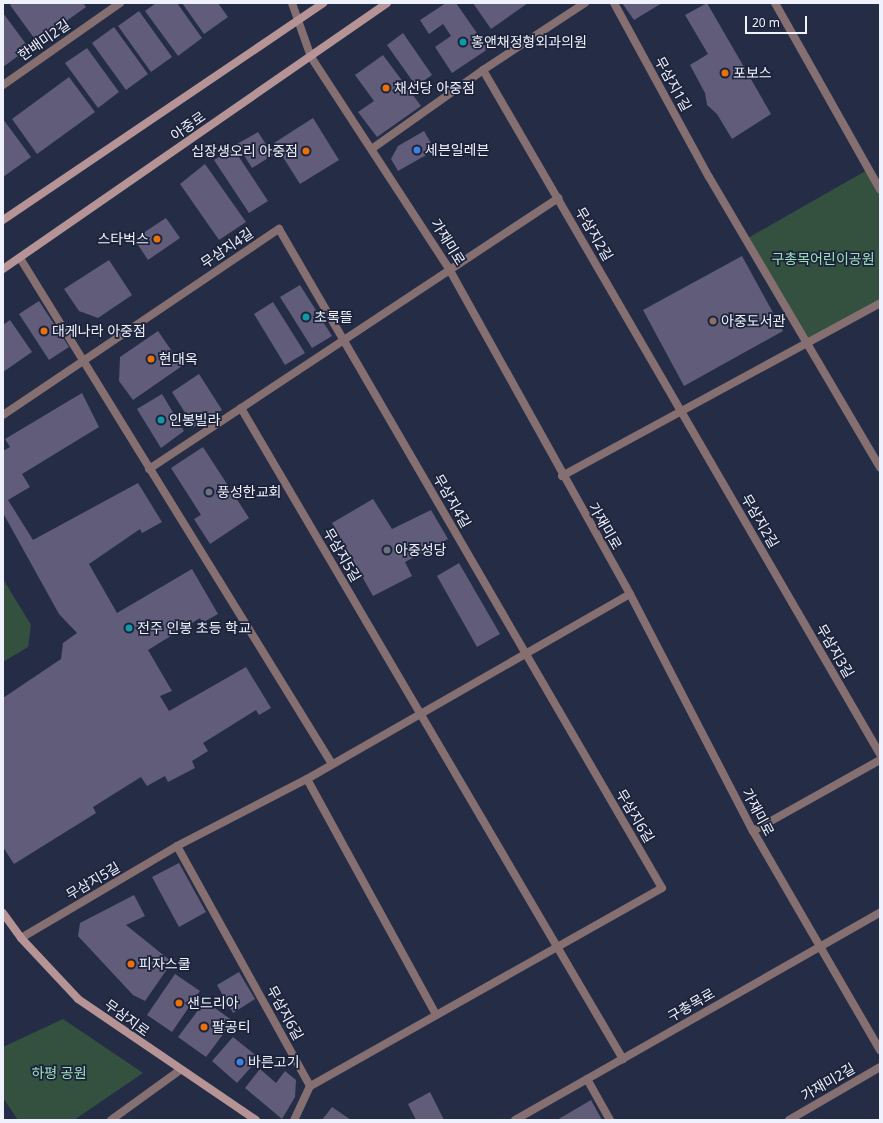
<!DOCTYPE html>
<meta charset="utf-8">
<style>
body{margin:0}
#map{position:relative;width:883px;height:1123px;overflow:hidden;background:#252d46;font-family:"Noto Sans","Noto Sans KR",sans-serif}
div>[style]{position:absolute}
.green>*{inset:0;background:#345140}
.building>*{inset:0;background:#605c7a}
.street>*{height:8px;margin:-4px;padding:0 4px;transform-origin:4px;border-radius:4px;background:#856f71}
.secondary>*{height:8px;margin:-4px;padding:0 4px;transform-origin:4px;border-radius:4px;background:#b69496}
.dots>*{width:11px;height:11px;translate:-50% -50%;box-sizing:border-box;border:2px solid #1c233b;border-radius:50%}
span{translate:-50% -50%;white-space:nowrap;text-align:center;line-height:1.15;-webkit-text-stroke:3.5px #1c233b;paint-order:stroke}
.street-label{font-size:14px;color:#eff2fc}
.poi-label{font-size:14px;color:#eff2fc}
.left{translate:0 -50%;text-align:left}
.right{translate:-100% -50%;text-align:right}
.park-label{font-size:14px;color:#9be1b8}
.frame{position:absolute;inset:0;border:4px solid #eff2fc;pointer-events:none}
.scale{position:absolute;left:745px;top:16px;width:62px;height:18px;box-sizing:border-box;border:2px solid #eff2fc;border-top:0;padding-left:5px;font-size:12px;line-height:14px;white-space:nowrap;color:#eff2fc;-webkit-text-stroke:3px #1c233b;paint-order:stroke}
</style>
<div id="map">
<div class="green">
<div style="clip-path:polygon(869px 169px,880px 189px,880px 303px,807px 343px,746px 239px)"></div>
<div style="clip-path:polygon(3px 579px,31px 625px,28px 647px,3px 662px)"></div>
<div style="clip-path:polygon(63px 1019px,143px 1073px,74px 1120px,18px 1120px,3px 1098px,3px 1047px)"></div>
</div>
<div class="building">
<div style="clip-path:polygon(13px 3px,83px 3px,86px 7px,37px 42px,10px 5px)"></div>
<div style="clip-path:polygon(156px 3px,177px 3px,202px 38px,178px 56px,145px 11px)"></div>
<div style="clip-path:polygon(182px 3px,218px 3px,228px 17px,204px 34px)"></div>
<div style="clip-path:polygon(446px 3px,456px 3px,488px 49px,452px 73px,435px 47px,451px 36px,443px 24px,429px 34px,420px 20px)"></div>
<div style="clip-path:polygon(473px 3px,528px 3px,491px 29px)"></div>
<div style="clip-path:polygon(622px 3px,662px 3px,634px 20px)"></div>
<div style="clip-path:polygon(707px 3px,771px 114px,732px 139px,717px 114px,707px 105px,705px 93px,690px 65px,708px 54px,685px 15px)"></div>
<div style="clip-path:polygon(139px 11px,172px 57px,151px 72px,118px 26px)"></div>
<div style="clip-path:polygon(3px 13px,29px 48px,3px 67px)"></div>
<div style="clip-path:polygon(114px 27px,148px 74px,126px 90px,92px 43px)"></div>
<div style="clip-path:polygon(403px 33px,432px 75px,416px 86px,387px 45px)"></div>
<div style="clip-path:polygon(87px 48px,119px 92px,98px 108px,65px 63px)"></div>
<div style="clip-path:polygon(383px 55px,421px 106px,377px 137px,358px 112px,374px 101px,355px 75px)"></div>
<div style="clip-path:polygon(69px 77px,95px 112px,37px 154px,12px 119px)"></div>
<div style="clip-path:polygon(313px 118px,339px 160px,300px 184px,274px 143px)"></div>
<div style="clip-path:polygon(3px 119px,31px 157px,3px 177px)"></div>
<div style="clip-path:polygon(424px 131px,435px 150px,398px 171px,391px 159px,398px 146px)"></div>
<div style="clip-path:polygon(258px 132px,273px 155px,252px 168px,237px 144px)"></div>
<div style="clip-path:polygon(233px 148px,268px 201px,249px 213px,214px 160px)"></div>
<div style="clip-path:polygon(205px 164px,246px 222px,219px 240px,180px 184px)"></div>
<div style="clip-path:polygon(166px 218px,180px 238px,148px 260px,134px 239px)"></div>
<div style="clip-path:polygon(742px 256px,783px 331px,684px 386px,643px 310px)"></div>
<div style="clip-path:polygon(109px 260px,132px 295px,98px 318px,79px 311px,64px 289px)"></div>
<div style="clip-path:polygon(300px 285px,332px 336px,312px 348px,280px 297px)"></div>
<div style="clip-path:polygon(39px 301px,69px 347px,49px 360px,19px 314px)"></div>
<div style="clip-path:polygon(273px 302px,305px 353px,285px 365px,254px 314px)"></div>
<div style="clip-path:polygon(10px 320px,32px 352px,3px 372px,3px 325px)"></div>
<div style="clip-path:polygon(158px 331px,182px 366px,133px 400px,119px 381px,120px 357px)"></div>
<div style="clip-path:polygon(199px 374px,222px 410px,194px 427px,172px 392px)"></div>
<div style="clip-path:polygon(82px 393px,99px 427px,22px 474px,30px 487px,8px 500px,33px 540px,138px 483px,162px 522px,142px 533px,140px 529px,89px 564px,117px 613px,192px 569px,218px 614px,202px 623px,200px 618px,148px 650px,172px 691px,160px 696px,169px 711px,246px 667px,271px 708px,259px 715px,256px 710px,203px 743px,208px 751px,192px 761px,195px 768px,168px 782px,165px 776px,147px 786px,141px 777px,93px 807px,96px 813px,14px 864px,3px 847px,3px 698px,61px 659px,63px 643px,77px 633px,59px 614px,3px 513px,3px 451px,10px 447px,5px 439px)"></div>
<div style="clip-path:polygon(162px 394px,184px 431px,161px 448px,137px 409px)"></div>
<div style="clip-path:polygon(203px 447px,249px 518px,210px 544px,194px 519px,201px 515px,171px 468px)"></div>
<div style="clip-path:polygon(373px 499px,392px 529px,431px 510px,448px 539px,405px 562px,412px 576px,373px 596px,332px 523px)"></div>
<div style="clip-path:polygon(459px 563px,500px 634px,477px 647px,437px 576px)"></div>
<div style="clip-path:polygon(179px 863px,206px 912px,179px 927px,152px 877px)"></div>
<div style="clip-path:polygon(134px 895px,145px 916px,126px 925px,172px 962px,145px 1001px,133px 995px,78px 936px,80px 923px)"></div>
<div style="clip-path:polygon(239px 972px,255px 999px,233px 1013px,217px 985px)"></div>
<div style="clip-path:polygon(175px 974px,200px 991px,172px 1032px,147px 1015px)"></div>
<div style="clip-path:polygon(205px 1001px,233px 1021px,206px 1057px,178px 1037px)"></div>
<div style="clip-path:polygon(233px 1037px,259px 1058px,237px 1083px,212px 1061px)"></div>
<div style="clip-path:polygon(260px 1069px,276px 1083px,285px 1071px,296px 1080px,295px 1097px,282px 1119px,245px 1088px)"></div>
<div style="clip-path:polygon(430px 1092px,444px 1120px,416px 1120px,408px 1104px)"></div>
<div style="clip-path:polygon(591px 1100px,602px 1120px,557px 1120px)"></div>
<div style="clip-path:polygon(332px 1107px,351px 1120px,322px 1120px)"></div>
</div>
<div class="street">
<div style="left:292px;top:3px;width:57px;rotate:70.6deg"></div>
<div style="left:311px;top:57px;width:251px;rotate:56.9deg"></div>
<div style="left:448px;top:267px;width:374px;rotate:60.9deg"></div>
<div style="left:630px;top:594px;width:267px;rotate:62.6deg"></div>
<div style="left:753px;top:831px;width:253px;rotate:59.9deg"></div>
<div style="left:614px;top:3px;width:198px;rotate:61.4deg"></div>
<div style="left:709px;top:177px;width:337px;rotate:59.5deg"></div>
<div style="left:775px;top:3px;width:214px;rotate:60.6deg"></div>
<div style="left:483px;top:70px;width:791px;rotate:59.87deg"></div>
<div style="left:3px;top:85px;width:143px;rotate:-35deg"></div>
<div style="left:373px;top:148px;width:135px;rotate:-35.3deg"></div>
<div style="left:483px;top:70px;width:122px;rotate:-33.3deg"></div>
<div style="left:20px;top:258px;width:594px;rotate:58.34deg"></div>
<div style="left:241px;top:408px;width:755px;rotate:59.6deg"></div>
<div style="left:3px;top:415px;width:333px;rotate:-34deg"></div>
<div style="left:279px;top:229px;width:762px;rotate:59.84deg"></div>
<div style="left:662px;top:888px;width:404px;rotate:150.6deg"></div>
<div style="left:310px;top:1086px;width:38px;rotate:115deg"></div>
<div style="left:149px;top:469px;width:491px;rotate:-33.5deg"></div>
<div style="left:562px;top:476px;width:362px;rotate:-28.5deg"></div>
<div style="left:307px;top:779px;width:269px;rotate:61.3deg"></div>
<div style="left:753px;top:831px;width:145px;rotate:-29.2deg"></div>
<div style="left:177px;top:846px;width:274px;rotate:61deg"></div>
<div style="left:21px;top:938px;width:181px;rotate:-30.5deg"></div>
<div style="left:177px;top:846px;width:146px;rotate:-27.3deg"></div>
<div style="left:307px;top:779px;width:372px;rotate:-29.8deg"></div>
<div style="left:587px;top:1079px;width:47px;rotate:60.7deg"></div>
<div style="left:111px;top:1120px;width:84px;rotate:-35.8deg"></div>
<div style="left:515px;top:1120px;width:420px;rotate:-29.6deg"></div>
<div style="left:789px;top:1120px;width:105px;rotate:-30.2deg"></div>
</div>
<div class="secondary">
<div style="left:3px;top:220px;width:387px;rotate:-34.1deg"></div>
<div style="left:3px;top:269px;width:467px;rotate:-34.7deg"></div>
<div style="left:3px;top:913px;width:31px;rotate:54deg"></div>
<div style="left:21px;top:938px;width:83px;rotate:46.9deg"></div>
<div style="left:78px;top:999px;width:215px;rotate:34.2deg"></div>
</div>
<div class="dots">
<div style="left:463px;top:42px;background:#0f9aa8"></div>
<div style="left:725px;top:73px;background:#e8710a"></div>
<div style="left:386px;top:88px;background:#e8710a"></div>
<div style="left:417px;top:150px;background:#3f7fe0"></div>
<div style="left:306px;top:151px;background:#e8710a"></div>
<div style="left:157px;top:239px;background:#e8710a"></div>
<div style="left:306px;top:317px;background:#0f9aa8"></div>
<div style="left:713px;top:321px;background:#8d6e63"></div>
<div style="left:44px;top:331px;background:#e8710a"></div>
<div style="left:151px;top:359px;background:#e8710a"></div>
<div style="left:161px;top:420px;background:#0f9aa8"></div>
<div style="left:209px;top:492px;background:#6b7280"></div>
<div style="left:387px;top:550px;background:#6b7280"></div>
<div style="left:129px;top:628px;background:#0f9aa8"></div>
<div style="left:131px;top:964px;background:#e8710a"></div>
<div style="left:179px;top:1003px;background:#e8710a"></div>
<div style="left:204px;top:1027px;background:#e8710a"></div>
<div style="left:240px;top:1062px;background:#3f7fe0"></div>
</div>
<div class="street-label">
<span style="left:44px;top:40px;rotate:-35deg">한배미2길</span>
<span style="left:673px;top:84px;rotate:61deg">무삼지1길</span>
<span style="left:188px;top:126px;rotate:-35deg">아중로</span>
<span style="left:594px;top:234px;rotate:60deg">무삼지2길</span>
<span style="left:448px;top:242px;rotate:58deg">가재미로</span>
<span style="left:227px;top:248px;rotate:-34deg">무삼지4길</span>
<span style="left:452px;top:501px;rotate:60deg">무삼지4길</span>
<span style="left:760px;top:521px;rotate:60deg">무삼지2길</span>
<span style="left:605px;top:526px;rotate:60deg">가재미로</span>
<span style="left:342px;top:555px;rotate:60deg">무삼지5길</span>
<span style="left:835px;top:651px;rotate:60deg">무삼지3길</span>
<span style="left:758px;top:812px;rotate:62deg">가재미로</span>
<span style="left:635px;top:816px;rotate:59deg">무삼지6길</span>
<span style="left:93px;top:881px;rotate:-30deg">무삼지5길</span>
<span style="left:691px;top:1005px;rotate:-30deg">구총목로</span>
<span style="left:285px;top:1013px;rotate:61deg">무삼지6길</span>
<span style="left:127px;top:1018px;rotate:36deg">무삼지로</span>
<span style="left:828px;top:1082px;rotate:-30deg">가재미2길</span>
</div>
<div class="poi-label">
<span class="left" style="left:471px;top:42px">홍앤채정형외과의원</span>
<span class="left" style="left:733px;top:73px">포보스</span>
<span class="left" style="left:394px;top:88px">채선당 아중점</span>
<span class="left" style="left:425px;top:150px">세븐일레븐</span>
<span class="right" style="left:298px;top:151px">십장생오리 아중점</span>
<span class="right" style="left:149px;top:239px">스타벅스</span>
<span class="left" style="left:314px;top:317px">초록뜰</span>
<span class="left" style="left:721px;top:321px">아중도서관</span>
<span class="left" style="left:52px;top:331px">대게나라 아중점</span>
<span class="left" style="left:159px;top:359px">현대옥</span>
<span class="left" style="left:169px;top:420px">인봉빌라</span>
<span class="left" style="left:217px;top:492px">풍성한교회</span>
<span class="left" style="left:395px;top:550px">아중성당</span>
<span class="left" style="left:137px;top:628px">전주 인봉 초등 학교</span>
<span class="left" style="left:139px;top:964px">피자스쿨</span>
<span class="left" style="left:187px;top:1003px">샌드리아</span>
<span class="left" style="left:212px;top:1027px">팔공티</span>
<span class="left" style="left:248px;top:1062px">바른고기</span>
</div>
<div class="park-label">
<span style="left:823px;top:259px">구총목어린이공원</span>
<span style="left:59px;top:1073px">하평 공원</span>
</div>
<div class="frame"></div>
<div class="scale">20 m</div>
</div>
